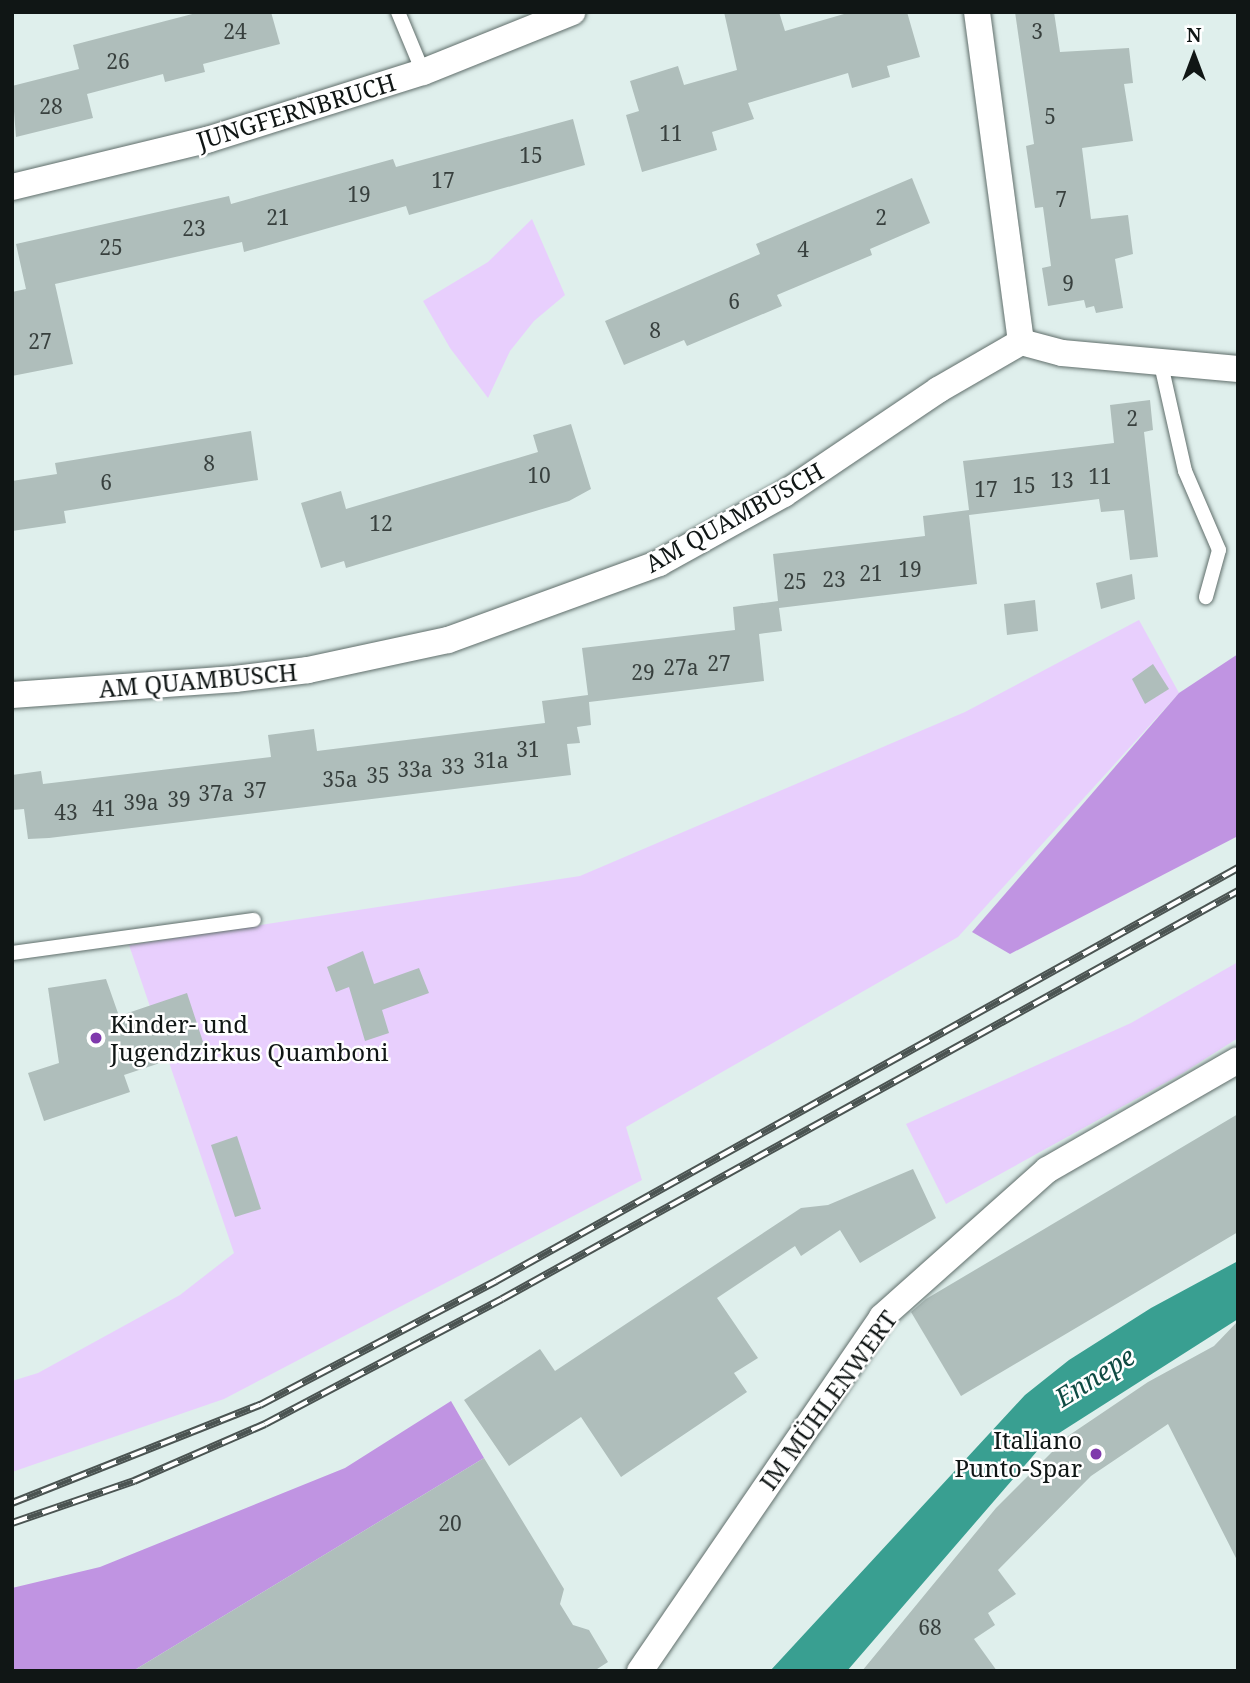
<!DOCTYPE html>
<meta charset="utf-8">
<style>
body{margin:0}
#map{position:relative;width:1250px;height:1683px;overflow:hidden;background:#dfefec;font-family:"Noto Serif",serif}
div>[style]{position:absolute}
.green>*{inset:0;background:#e8cffd}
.forest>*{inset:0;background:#c094e2}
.water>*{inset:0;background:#399f91}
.building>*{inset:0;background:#afbebb}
.roads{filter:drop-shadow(0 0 2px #606e6b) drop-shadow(0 0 2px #606e6b)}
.lane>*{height:14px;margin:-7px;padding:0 7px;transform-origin:7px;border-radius:7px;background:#fff}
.street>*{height:26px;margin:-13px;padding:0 13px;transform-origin:13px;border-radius:13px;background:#fff}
.rail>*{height:8px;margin-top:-4px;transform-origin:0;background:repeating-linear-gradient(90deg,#fff 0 16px,#4b5452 0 32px);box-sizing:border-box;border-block:2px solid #4b5452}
.dots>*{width:19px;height:19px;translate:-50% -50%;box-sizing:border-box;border:4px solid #fff;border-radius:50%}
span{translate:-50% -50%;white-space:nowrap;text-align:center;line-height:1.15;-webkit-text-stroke:5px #fff;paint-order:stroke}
.number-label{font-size:21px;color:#38403e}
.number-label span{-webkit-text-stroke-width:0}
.street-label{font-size:24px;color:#101615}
.poi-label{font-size:24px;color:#101615}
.left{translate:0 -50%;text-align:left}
.right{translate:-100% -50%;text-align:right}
.water-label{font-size:26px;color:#0f4a42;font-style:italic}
.frame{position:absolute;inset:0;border:14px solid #101615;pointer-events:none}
.north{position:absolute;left:1159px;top:21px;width:70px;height:70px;-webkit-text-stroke:5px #fff;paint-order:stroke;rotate:0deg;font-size:19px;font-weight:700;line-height:28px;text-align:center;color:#101615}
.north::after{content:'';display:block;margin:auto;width:24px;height:32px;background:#101615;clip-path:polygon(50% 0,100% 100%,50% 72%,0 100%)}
</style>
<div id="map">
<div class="green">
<div style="clip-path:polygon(532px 219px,565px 295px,534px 321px,510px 351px,488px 398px,450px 348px,423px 301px,488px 262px)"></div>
<div style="clip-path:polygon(1139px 620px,1179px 693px,958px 937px,626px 1127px,642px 1180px,224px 1399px,12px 1472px,12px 1381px,38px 1373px,180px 1295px,234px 1253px,129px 945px,580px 876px,965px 712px)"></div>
<div style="clip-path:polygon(1238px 962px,1238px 1038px,1183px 1073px,946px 1204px,906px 1124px,1131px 1023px)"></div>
</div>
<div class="forest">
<div style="clip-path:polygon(1238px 654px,1238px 836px,1010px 954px,972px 932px,1179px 693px)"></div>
<div style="clip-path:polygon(451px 1401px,484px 1458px,133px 1671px,12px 1671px,12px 1588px,100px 1567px,345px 1468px)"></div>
</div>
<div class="water">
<div style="clip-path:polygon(1238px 1261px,1238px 1319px,1045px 1442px,847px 1671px,770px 1671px,1025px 1395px,1069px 1360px,1151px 1308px)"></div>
</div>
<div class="building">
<div style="clip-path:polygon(200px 12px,271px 12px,280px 44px,203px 64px,205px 72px,165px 82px,163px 74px,87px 94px,93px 118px,16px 137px,12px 86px,79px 69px,73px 45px)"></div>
<div style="clip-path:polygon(724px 12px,779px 12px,785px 31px,851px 12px,907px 12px,920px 57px,887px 66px,890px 77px,852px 88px,848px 73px,748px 103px,754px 119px,712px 132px,717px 150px,642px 172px,626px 115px,639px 111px,630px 81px,678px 66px,684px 85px,737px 70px)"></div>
<div style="clip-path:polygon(1015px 12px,1054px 12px,1060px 52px,1129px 48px,1133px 83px,1124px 84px,1133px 141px,1082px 148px,1091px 219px,1128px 215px,1133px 254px,1115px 259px,1123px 308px,1096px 313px,1094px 306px,1086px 308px,1084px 300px,1048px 306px,1042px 268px,1051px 266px,1043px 207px,1035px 208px,1026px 146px,1034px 144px)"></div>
<div style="clip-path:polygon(573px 119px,585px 165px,409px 215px,406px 206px,244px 252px,242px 242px,55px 284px,73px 364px,12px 376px,12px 292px,26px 289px,16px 244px,229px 196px,231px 204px,393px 159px,396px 167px)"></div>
<div style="clip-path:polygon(912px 178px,930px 223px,870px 249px,872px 255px,777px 295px,782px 306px,687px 346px,684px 340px,624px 365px,605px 321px,760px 254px,756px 244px)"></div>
<div style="clip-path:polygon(1150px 400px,1153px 430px,1144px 432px,1158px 557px,1130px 560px,1124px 510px,1101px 512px,1099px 499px,969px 515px,977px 584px,779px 608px,782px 631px,759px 634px,764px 681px,589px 702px,591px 725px,577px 727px,580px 743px,567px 744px,571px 775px,49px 838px,28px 839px,24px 809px,12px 810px,12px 775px,41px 771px,43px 784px,271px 757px,268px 735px,314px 729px,317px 751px,545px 723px,542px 701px,588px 695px,582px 648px,735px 630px,733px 607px,778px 601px,773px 554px,925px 536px,923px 516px,969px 510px,963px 461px,1114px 443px,1110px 405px)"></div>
<div style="clip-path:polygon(571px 424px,591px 489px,569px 501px,346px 568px,344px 561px,321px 568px,301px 503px,341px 491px,346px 509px,538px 452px,533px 435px)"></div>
<div style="clip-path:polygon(251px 431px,258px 480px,64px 511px,66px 523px,12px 531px,12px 481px,57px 474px,55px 463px)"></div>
<div style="clip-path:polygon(1132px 574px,1135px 599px,1101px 609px,1096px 583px)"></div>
<div style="clip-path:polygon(1035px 600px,1038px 631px,1007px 635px,1004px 604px)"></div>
<div style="clip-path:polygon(1153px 664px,1169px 689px,1145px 704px,1132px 679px)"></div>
<div style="clip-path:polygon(363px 951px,374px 984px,419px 968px,429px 993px,382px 1010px,389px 1033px,365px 1041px,349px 987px,336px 992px,327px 967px)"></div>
<div style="clip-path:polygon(106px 979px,119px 1016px,187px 993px,205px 1048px,124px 1075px,130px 1092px,44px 1121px,28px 1073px,59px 1063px,48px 988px)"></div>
<div style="clip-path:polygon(1238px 1114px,1238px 1232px,961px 1396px,911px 1312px,926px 1299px)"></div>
<div style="clip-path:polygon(237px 1136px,261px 1209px,235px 1217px,211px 1145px)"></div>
<div style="clip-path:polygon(913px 1169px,936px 1218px,860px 1263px,840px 1230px,801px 1256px,795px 1246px,717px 1298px,758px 1358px,734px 1373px,747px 1392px,621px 1477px,581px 1417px,509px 1466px,464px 1400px,540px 1349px,555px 1371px,801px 1208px,828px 1205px)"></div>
<div style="clip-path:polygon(1238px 1321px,1238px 1562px,1168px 1424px,1091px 1476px,998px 1570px,1016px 1594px,988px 1613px,995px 1625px,974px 1639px,997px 1671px,862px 1671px,996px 1508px,1068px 1436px,1148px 1382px,1214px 1346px)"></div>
<div style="clip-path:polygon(484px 1458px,564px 1589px,560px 1604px,573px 1625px,589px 1630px,608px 1662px,594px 1671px,133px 1671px)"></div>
</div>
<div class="roads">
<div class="lane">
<div style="left:398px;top:12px;width:65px;rotate:67.4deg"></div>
<div style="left:1160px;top:360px;width:114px;rotate:77.3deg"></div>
<div style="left:1185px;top:471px;width:86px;rotate:66.7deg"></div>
<div style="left:1219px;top:550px;width:49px;rotate:105.5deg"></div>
<div style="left:12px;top:953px;width:244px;rotate:-7.8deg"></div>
</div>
<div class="street">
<div style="left:977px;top:12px;width:333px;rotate:82.4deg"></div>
<div style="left:12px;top:187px;width:201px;rotate:-13.6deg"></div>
<div style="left:207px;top:140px;width:226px;rotate:-17.5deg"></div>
<div style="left:423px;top:72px;width:161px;rotate:-21.9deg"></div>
<div style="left:1021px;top:342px;width:42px;rotate:15deg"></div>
<div style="left:1062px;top:353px;width:177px;rotate:5.2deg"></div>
<div style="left:12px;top:695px;width:224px;rotate:-4.1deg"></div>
<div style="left:235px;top:679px;width:74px;rotate:-7deg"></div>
<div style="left:308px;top:670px;width:143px;rotate:-12.1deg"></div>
<div style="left:448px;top:640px;width:225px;rotate:-20deg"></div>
<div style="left:659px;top:563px;width:143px;rotate:-28.9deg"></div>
<div style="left:784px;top:494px;width:186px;rotate:-34deg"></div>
<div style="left:938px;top:390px;width:96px;rotate:-30deg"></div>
<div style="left:640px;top:1671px;width:429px;rotate:-55.6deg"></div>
<div style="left:882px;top:1317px;width:221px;rotate:-41.7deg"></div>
<div style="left:1047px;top:1170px;width:220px;rotate:-29.9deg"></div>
</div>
</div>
<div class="rail">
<div style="left:12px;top:1503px;width:267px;rotate:-21.6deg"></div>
<div style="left:260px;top:1405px;width:267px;rotate:-27.7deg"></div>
<div style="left:496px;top:1281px;width:849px;rotate:-29.1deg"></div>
<div style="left:12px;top:1523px;width:129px;rotate:-19deg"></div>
<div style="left:134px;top:1481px;width:143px;rotate:-23.5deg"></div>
<div style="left:265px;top:1424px;width:268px;rotate:-27.8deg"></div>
<div style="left:502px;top:1299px;width:842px;rotate:-29deg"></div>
</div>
<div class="dots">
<div style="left:96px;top:1038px;background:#7f39ac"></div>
<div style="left:1096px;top:1454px;background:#7f39ac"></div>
</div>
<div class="number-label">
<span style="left:235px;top:31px">24</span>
<span style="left:1037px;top:31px">3</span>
<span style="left:118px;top:61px">26</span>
<span style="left:51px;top:106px">28</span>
<span style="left:1050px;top:116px">5</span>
<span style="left:671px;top:133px">11</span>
<span style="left:531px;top:155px">15</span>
<span style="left:443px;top:180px">17</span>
<span style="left:359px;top:194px">19</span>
<span style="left:1061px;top:199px">7</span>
<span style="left:278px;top:217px">21</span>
<span style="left:881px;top:217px">2</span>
<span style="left:194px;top:228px">23</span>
<span style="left:111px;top:247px">25</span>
<span style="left:803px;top:249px">4</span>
<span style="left:1068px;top:283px">9</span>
<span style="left:734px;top:301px">6</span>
<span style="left:655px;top:330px">8</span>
<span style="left:40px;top:341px">27</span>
<span style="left:1132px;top:418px">2</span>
<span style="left:209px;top:463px">8</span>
<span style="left:539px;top:475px">10</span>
<span style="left:1100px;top:476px">11</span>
<span style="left:1062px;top:480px">13</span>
<span style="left:106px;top:482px">6</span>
<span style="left:1024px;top:485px">15</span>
<span style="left:986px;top:489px">17</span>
<span style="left:381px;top:523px">12</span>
<span style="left:910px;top:569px">19</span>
<span style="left:871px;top:573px">21</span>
<span style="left:834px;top:579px">23</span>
<span style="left:795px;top:581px">25</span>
<span style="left:719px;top:663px">27</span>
<span style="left:681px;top:667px">27a</span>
<span style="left:643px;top:672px">29</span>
<span style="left:528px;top:749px">31</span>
<span style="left:491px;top:760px">31a</span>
<span style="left:453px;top:766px">33</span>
<span style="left:415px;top:769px">33a</span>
<span style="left:378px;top:775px">35</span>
<span style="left:340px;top:779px">35a</span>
<span style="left:255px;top:790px">37</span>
<span style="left:216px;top:793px">37a</span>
<span style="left:179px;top:799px">39</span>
<span style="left:141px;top:802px">39a</span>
<span style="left:104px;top:808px">41</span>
<span style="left:66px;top:812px">43</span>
<span style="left:450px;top:1523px">20</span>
<span style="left:930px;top:1627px">68</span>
</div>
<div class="street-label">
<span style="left:296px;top:111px;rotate:-17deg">JUNGFERNBRUCH</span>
<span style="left:734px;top:517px;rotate:-29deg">AM QUAMBUSCH</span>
<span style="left:198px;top:680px;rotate:-5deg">AM QUAMBUSCH</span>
<span style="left:828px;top:1400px;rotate:-54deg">IM MÜHLENWERT</span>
</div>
<div class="poi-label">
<span class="left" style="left:110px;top:1038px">Kinder- und<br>Jugendzirkus Quamboni</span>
<span class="right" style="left:1082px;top:1454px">Italiano<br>Punto-Spar</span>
</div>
<div class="water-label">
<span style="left:1095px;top:1377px;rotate:-32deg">Ennepe</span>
</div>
<div class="frame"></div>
<div class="north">N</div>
</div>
